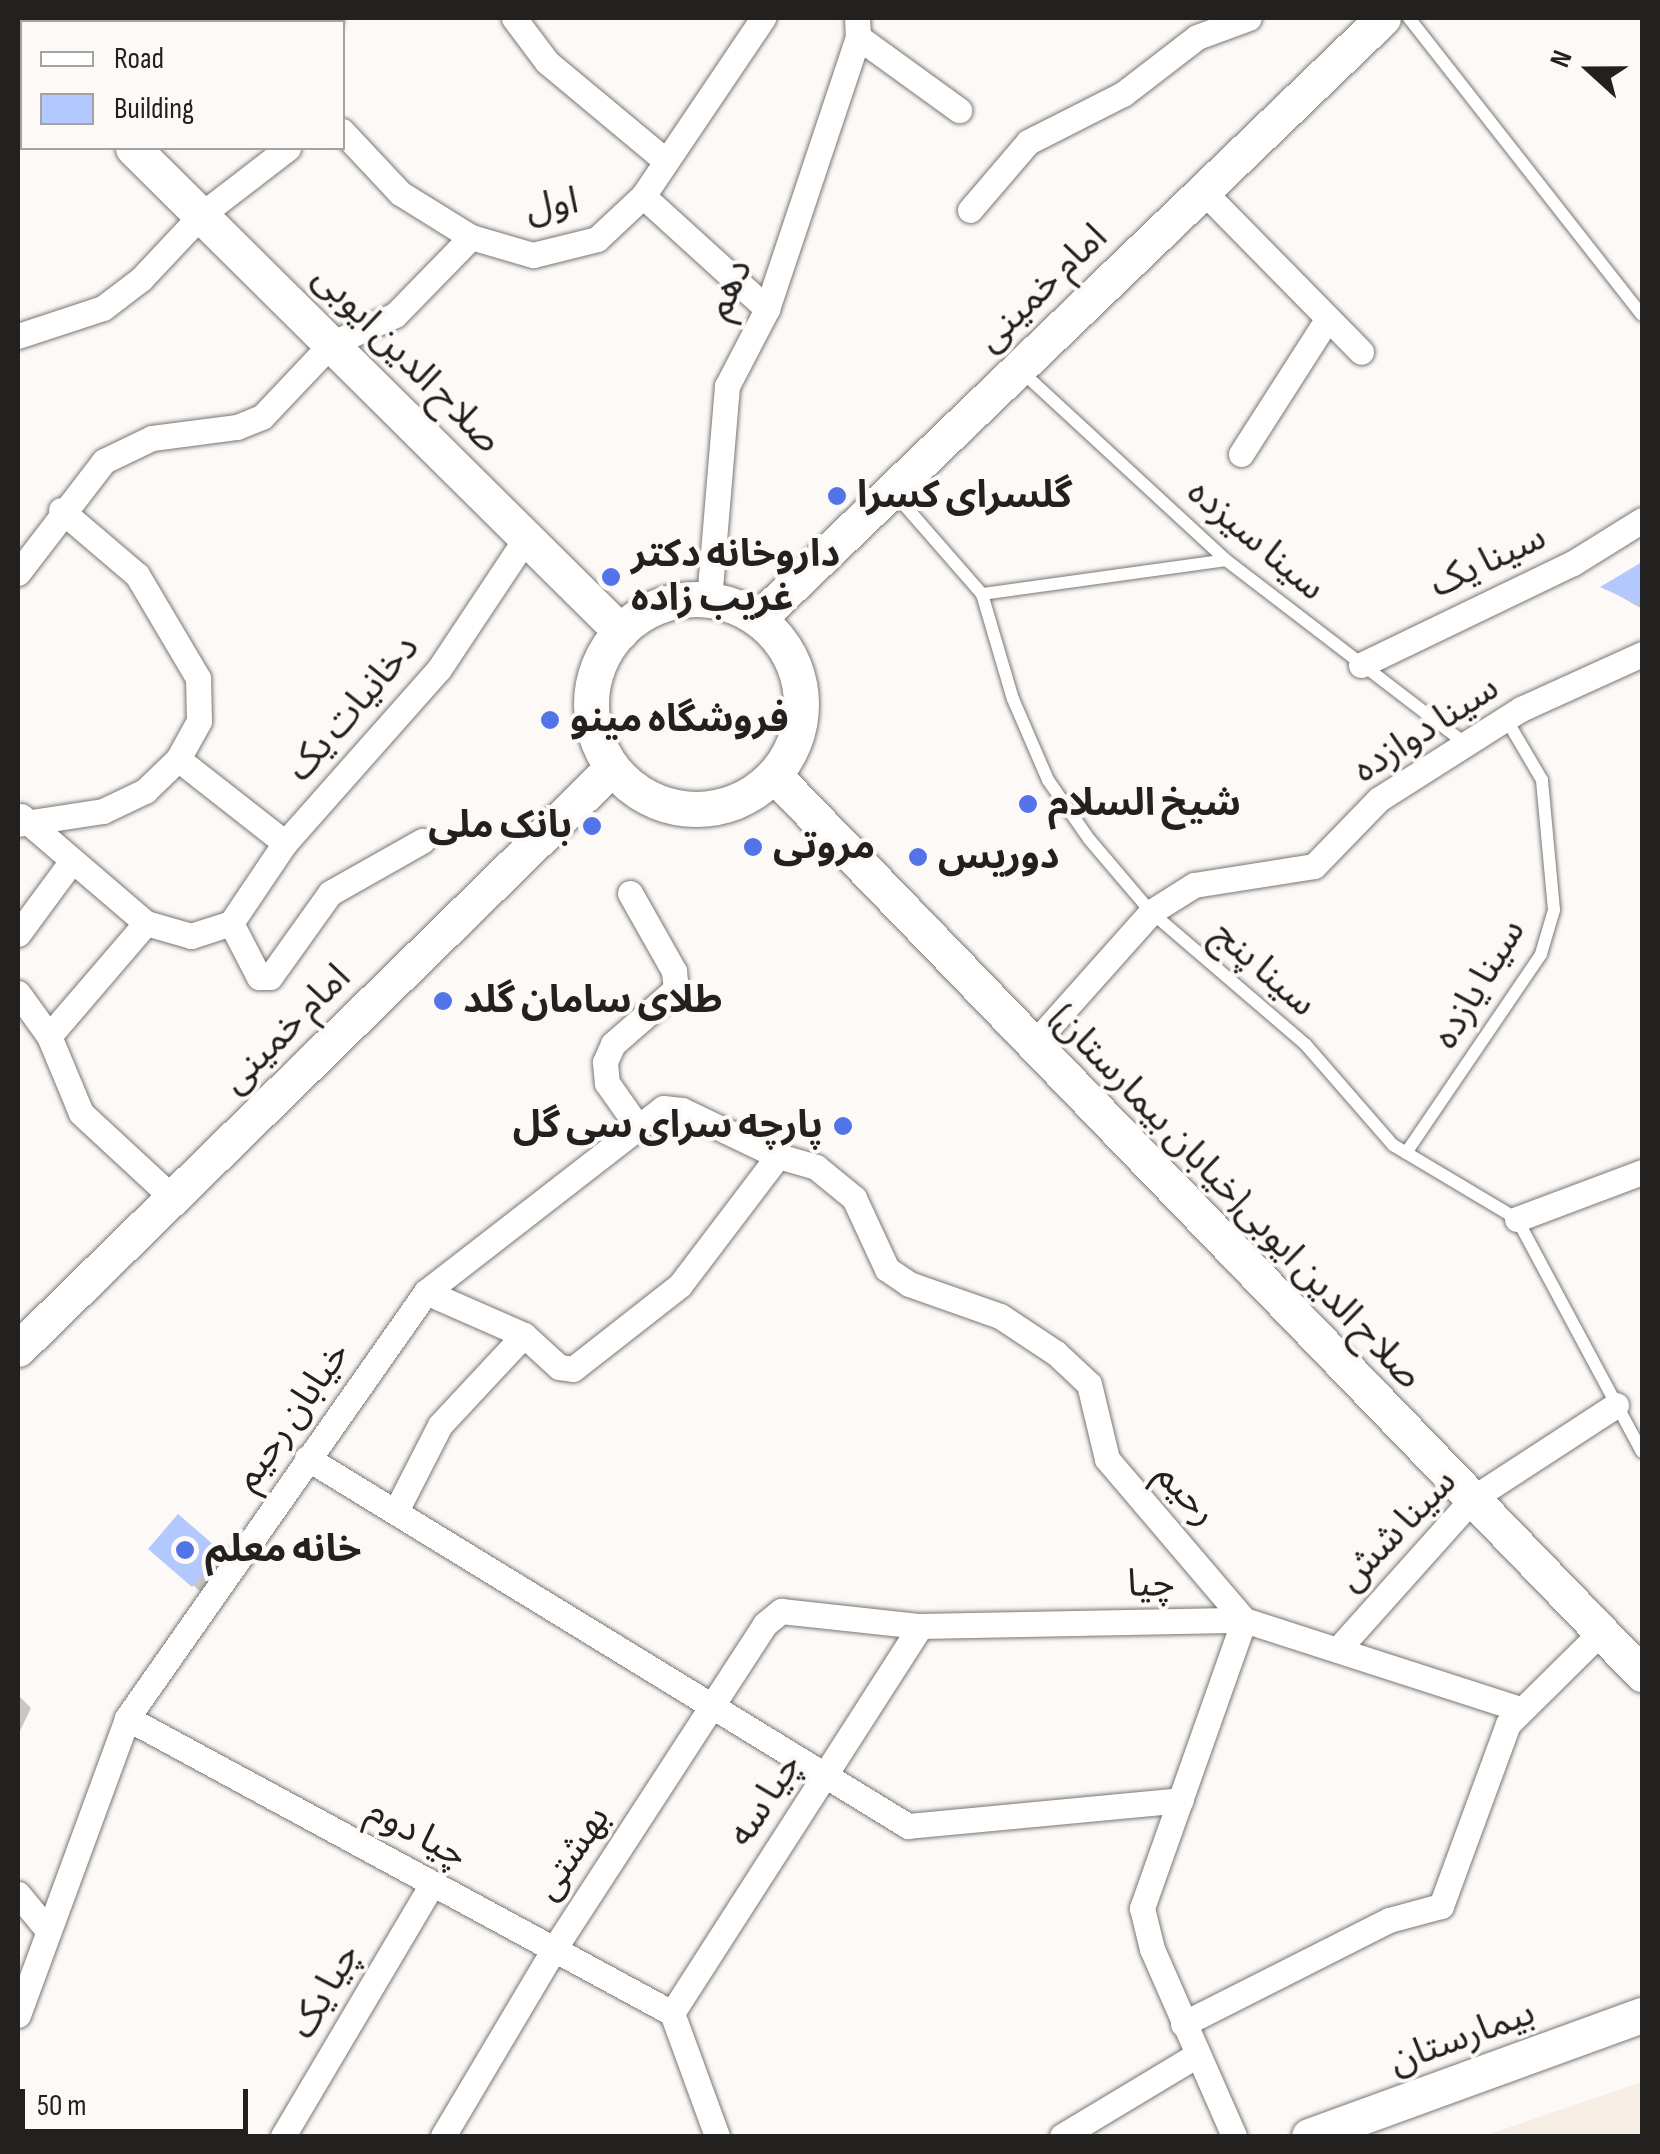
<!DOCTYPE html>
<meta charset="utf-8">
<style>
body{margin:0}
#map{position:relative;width:1660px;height:2154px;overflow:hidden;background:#fcf9f6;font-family:"Sofia Sans Condensed","Noto Sans Arabic",sans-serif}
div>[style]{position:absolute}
.built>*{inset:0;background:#f6eee4}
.shadow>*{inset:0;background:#0003}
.building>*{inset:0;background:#b3c8ff}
.roads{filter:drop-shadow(0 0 2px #797673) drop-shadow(0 0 2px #797673)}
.lane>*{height:12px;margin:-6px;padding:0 6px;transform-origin:6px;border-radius:6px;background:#fff}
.street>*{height:25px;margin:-12.5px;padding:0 12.5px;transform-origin:12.5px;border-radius:12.5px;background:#fff}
.secondary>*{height:35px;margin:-17.5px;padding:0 17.5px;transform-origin:17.5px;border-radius:17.5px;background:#fff}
.secondary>.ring{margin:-17.5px;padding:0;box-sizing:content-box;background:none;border:35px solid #fff;border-radius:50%}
.dots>*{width:28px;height:28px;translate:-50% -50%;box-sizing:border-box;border:5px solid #fcf9f6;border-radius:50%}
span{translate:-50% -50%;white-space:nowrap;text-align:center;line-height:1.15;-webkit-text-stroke:8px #fcf9f6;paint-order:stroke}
.street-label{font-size:38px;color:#222120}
.poi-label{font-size:38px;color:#222120;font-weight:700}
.left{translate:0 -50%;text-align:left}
.right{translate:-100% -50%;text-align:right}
.frame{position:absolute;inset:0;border:20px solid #222120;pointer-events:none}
.legend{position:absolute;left:20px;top:20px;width:325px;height:130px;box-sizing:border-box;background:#fcf9f6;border:2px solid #a5a3a0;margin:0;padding:12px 18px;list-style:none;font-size:30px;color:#222120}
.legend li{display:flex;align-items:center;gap:20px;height:50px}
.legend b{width:50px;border:2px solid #a5a3a0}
.north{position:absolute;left:1540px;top:20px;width:100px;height:100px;-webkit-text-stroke:8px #fcf9f6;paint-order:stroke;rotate:291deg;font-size:28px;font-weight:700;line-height:40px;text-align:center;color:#222120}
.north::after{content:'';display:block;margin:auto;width:35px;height:45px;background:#222120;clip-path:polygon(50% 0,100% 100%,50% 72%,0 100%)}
.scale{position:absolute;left:20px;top:2089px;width:228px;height:45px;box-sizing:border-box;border:5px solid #222120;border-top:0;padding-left:12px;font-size:30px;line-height:35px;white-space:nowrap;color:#222120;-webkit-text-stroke:8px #fcf9f6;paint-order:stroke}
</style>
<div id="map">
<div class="built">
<div style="clip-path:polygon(1642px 2082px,1642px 2136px,1484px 2136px)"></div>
</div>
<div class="shadow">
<div style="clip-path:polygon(1642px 564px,1642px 609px,1604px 587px)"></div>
<div style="clip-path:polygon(178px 1517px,229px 1562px,202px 1593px,160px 1557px)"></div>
<div style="clip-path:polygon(18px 1695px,31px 1708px,18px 1735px)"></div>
</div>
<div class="building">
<div style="clip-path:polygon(1642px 562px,1642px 606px,1600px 587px)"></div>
<div style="clip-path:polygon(178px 1514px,222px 1552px,192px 1587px,148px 1549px)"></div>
</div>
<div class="roads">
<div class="lane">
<div style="left:1409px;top:18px;width:377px;rotate:51.9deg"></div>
<div style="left:1020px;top:370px;width:280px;rotate:42.7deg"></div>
<div style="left:1226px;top:560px;width:302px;rotate:37.5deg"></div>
<div style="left:893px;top:492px;width:135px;rotate:48.9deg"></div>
<div style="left:982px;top:594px;width:109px;rotate:73.6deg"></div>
<div style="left:1013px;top:699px;width:88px;rotate:66.6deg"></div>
<div style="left:1048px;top:780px;width:72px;rotate:55.2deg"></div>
<div style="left:1089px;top:839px;width:96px;rotate:49.7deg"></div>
<div style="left:1151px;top:912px;width:204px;rotate:40.6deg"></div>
<div style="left:1306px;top:1045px;width:133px;rotate:49deg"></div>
<div style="left:1393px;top:1145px;width:144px;rotate:30.8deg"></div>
<div style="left:1517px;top:1219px;width:264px;rotate:61.8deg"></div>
<div style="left:982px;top:594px;width:246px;rotate:-7.9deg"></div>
<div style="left:1406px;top:1153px;width:240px;rotate:-55.8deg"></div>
<div style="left:1541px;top:954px;width:46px;rotate:-73.5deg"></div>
<div style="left:1554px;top:910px;width:131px;rotate:-95.3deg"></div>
<div style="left:1542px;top:780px;width:71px;rotate:-120.5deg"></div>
</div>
<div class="street">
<div style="left:514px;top:18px;width:55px;rotate:53.1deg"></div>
<div style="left:547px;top:62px;width:155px;rotate:39.8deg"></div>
<div style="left:329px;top:22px;width:4px;rotate:-76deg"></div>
<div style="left:858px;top:37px;width:125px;rotate:35.9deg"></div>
<div style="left:342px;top:131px;width:85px;rotate:46.9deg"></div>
<div style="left:400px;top:193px;width:84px;rotate:31.8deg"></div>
<div style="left:471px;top:237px;width:65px;rotate:16.2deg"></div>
<div style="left:533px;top:255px;width:66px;rotate:-14deg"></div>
<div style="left:597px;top:239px;width:63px;rotate:-43.1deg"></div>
<div style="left:643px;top:196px;width:215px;rotate:-56deg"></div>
<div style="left:1204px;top:192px;width:224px;rotate:45.5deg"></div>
<div style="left:643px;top:196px;width:168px;rotate:42.3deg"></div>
<div style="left:970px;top:210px;width:89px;rotate:-49.5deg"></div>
<div style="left:1028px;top:142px;width:106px;rotate:-26.8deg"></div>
<div style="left:1123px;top:94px;width:93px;rotate:-37.6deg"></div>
<div style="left:1197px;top:37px;width:55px;rotate:-20.1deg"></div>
<div style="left:18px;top:336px;width:89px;rotate:-18.2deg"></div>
<div style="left:103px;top:308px;width:48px;rotate:-37.3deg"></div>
<div style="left:141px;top:279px;width:88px;rotate:-46.8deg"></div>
<div style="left:201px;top:215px;width:110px;rotate:-37.6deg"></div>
<div style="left:1241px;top:454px;width:161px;rotate:-57.4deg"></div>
<div style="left:18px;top:573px;width:141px;rotate:-52.5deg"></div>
<div style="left:104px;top:461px;width:53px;rotate:-25.6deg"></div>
<div style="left:152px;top:438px;width:86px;rotate:-7.4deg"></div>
<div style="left:237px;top:427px;width:27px;rotate:-22deg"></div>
<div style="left:262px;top:417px;width:100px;rotate:-46.6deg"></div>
<div style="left:331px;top:344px;width:70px;rotate:-24.4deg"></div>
<div style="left:395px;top:315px;width:109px;rotate:-45.7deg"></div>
<div style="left:709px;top:600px;width:215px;rotate:-85.2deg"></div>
<div style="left:727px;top:386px;width:87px;rotate:-62.5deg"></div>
<div style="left:767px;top:309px;width:287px;rotate:-71.5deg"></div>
<div style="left:858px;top:37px;width:19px;rotate:-93deg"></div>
<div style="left:1361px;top:665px;width:235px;rotate:-25.7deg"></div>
<div style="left:1573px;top:563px;width:81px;rotate:-31.9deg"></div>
<div style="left:178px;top:759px;width:136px;rotate:38.1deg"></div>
<div style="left:21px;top:816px;width:165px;rotate:40.6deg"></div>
<div style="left:146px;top:923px;width:47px;rotate:16.1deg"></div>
<div style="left:191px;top:936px;width:42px;rotate:-18deg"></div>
<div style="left:18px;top:824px;width:86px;rotate:-8.7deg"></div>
<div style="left:103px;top:811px;width:47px;rotate:-25.5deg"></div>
<div style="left:145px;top:791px;width:46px;rotate:-44.1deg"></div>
<div style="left:178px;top:759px;width:43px;rotate:-61.1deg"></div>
<div style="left:199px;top:721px;width:43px;rotate:-91.3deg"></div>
<div style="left:198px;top:678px;width:120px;rotate:-120.6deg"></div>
<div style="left:137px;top:575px;width:100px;rotate:-139.5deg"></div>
<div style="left:630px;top:893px;width:90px;rotate:60.6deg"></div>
<div style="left:674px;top:971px;width:18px;rotate:84deg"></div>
<div style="left:676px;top:989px;width:84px;rotate:138.9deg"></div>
<div style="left:613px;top:1044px;width:20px;rotate:114deg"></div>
<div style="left:605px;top:1062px;width:21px;rotate:85deg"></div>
<div style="left:607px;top:1083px;width:54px;rotate:54.8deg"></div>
<div style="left:231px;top:923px;width:97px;rotate:-56deg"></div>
<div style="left:285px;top:843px;width:232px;rotate:-48.5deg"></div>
<div style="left:439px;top:669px;width:157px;rotate:-56.4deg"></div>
<div style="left:231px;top:923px;width:61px;rotate:62.6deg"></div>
<div style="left:259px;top:977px;width:11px"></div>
<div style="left:270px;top:977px;width:103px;rotate:-54.5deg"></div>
<div style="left:330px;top:893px;width:106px;rotate:-29.5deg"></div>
<div style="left:18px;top:934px;width:89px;rotate:-53.6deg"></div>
<div style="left:18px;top:993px;width:53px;rotate:54.2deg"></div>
<div style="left:49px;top:1036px;width:83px;rotate:67.4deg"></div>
<div style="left:81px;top:1113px;width:127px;rotate:42.8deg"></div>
<div style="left:49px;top:1036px;width:149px;rotate:-49.4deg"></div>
<div style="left:1030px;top:1048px;width:182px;rotate:-48.3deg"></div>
<div style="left:1151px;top:912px;width:51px;rotate:-32.1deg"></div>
<div style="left:1194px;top:885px;width:121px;rotate:-9deg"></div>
<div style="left:1314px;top:866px;width:93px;rotate:-45.9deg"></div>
<div style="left:1379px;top:799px;width:168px;rotate:-32.4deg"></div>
<div style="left:1521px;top:709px;width:133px;rotate:-24.4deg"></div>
<div style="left:1517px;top:1219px;width:134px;rotate:-20.6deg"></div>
<div style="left:426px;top:1292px;width:107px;rotate:23.7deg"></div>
<div style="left:524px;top:1335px;width:47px;rotate:42.4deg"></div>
<div style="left:559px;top:1367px;width:14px;rotate:8deg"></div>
<div style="left:573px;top:1369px;width:136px;rotate:-38.1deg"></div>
<div style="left:680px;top:1285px;width:162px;rotate:-52.8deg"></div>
<div style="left:307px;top:1458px;width:705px;rotate:31.48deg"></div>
<div style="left:908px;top:1826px;width:274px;rotate:-5.4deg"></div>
<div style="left:397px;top:1509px;width:94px;rotate:-62.9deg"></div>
<div style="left:440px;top:1425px;width:123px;rotate:-47deg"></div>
<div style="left:1339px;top:1648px;width:200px;rotate:-48.2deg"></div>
<div style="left:1472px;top:1499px;width:172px;rotate:-33.1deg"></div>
<div style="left:127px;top:1718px;width:620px;rotate:28.43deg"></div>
<div style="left:18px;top:1894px;width:45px;rotate:50.4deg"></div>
<div style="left:672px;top:2013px;width:460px;rotate:-57.3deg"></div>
<div style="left:672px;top:2013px;width:131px;rotate:69.9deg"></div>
<div style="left:18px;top:2015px;width:316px;rotate:-69.8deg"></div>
<div style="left:127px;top:1718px;width:520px;rotate:-54.94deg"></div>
<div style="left:426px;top:1292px;width:300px;rotate:-37.8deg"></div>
<div style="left:663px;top:1108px;width:19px;rotate:6deg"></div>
<div style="left:682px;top:1110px;width:106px;rotate:25.6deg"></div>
<div style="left:778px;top:1156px;width:40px;rotate:16deg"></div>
<div style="left:816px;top:1167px;width:49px;rotate:39.2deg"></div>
<div style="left:854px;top:1198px;width:78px;rotate:65.1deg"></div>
<div style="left:887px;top:1269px;width:27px;rotate:34deg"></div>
<div style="left:909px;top:1284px;width:96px;rotate:19.4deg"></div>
<div style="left:1000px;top:1316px;width:67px;rotate:33.5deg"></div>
<div style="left:1056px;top:1353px;width:45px;rotate:43.2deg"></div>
<div style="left:1089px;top:1384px;width:77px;rotate:76.5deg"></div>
<div style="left:1107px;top:1459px;width:211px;rotate:49.6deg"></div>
<div style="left:1244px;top:1620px;width:306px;rotate:109.5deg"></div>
<div style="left:1142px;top:1908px;width:42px;rotate:76.3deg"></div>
<div style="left:1152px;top:1949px;width:204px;rotate:66.3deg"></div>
<div style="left:1183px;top:2024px;width:231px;rotate:-26.8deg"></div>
<div style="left:1389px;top:1920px;width:54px;rotate:-15.1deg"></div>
<div style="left:1441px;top:1906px;width:194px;rotate:-69.8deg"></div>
<div style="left:1508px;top:1724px;width:131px;rotate:-44.7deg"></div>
<div style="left:283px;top:2136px;width:293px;rotate:-59.4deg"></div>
<div style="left:443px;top:2136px;width:217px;rotate:-59.3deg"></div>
<div style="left:554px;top:1949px;width:387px;rotate:-57deg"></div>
<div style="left:765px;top:1624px;width:21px;rotate:-39deg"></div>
<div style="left:781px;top:1611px;width:140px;rotate:6.2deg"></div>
<div style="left:920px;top:1626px;width:324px;rotate:-1.1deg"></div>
<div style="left:1244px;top:1620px;width:290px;rotate:17.9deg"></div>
<div style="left:1062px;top:2136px;width:157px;rotate:-31deg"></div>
</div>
<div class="secondary">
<div style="left:18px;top:32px;width:6px;rotate:51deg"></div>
<div style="left:133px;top:148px;width:687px;rotate:44.76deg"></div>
<div class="ring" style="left:591px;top:599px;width:175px;height:175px"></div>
<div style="left:758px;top:619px;width:867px;rotate:-43.88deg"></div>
<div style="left:774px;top:775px;width:1250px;rotate:46.01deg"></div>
<div style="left:18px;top:1349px;width:831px;rotate:-44.37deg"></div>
<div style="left:1309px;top:2136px;width:354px;rotate:-20deg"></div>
</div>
</div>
<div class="dots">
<div style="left:837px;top:496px;background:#5374e9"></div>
<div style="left:611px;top:577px;background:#5374e9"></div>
<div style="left:550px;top:720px;background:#5374e9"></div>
<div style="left:1028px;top:804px;background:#5374e9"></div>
<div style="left:592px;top:826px;background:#5374e9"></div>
<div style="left:753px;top:847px;background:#5374e9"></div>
<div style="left:918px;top:857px;background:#5374e9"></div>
<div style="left:443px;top:1001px;background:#5374e9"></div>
<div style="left:843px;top:1126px;background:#5374e9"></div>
<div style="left:185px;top:1550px;background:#5374e9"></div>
</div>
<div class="street-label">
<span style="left:552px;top:205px;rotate:-10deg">اول</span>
<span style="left:1042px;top:288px;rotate:-44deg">امام خمینی</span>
<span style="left:729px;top:289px;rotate:-65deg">دهم</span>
<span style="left:407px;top:359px;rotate:45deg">صلاح الدین ایوبی</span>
<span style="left:1256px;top:540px;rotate:40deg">سینا سیزده</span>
<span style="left:1488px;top:561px;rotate:-25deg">سینا یک</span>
<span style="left:353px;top:708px;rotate:-49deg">دخانیات یک</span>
<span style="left:1426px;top:729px;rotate:-33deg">سینا دوازده</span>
<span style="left:1264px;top:969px;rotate:41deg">سینا پنج</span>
<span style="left:1479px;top:984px;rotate:-59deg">سینا یازده</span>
<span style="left:286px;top:1029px;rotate:-45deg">امام خمینی</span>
<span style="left:1236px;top:1197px;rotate:46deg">صلاح الدین ایوبی(خیابان بیمارستان)</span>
<span style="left:292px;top:1416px;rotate:-55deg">خیابان رحیم</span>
<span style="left:1186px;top:1494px;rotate:47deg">رحیم</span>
<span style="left:1397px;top:1530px;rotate:-46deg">سینا شش</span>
<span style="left:1151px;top:1584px;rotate:-1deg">چیا</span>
<span style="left:765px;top:1800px;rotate:-57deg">چیا سه</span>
<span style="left:417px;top:1833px;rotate:28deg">چیا دوم</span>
<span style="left:572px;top:1853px;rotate:-56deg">بهشتی</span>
<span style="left:325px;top:1991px;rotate:-60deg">چیا یک</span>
<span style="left:1462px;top:2037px;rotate:-20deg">بیمارستان</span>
</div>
<div class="poi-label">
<span class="left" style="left:857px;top:496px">گلسرای کسرا</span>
<span class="left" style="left:631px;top:577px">داروخانه دکتر<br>غریب زاده</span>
<span class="left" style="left:570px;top:720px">فروشگاه مینو</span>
<span class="left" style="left:1048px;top:804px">شیخ السلام</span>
<span class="right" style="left:572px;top:826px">بانک ملی</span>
<span class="left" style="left:773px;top:847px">مروتی</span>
<span class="left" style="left:938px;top:857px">دوریس</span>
<span class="left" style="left:463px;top:1001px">طلای سامان گلد</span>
<span class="right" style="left:823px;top:1126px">پارچه سرای سی گل</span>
<span class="left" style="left:205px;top:1550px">خانه معلم</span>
</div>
<div class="frame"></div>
<ul class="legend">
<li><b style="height:12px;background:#fff"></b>Road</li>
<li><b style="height:28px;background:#b3c8ff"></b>Building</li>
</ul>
<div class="north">N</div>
<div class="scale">50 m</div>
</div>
